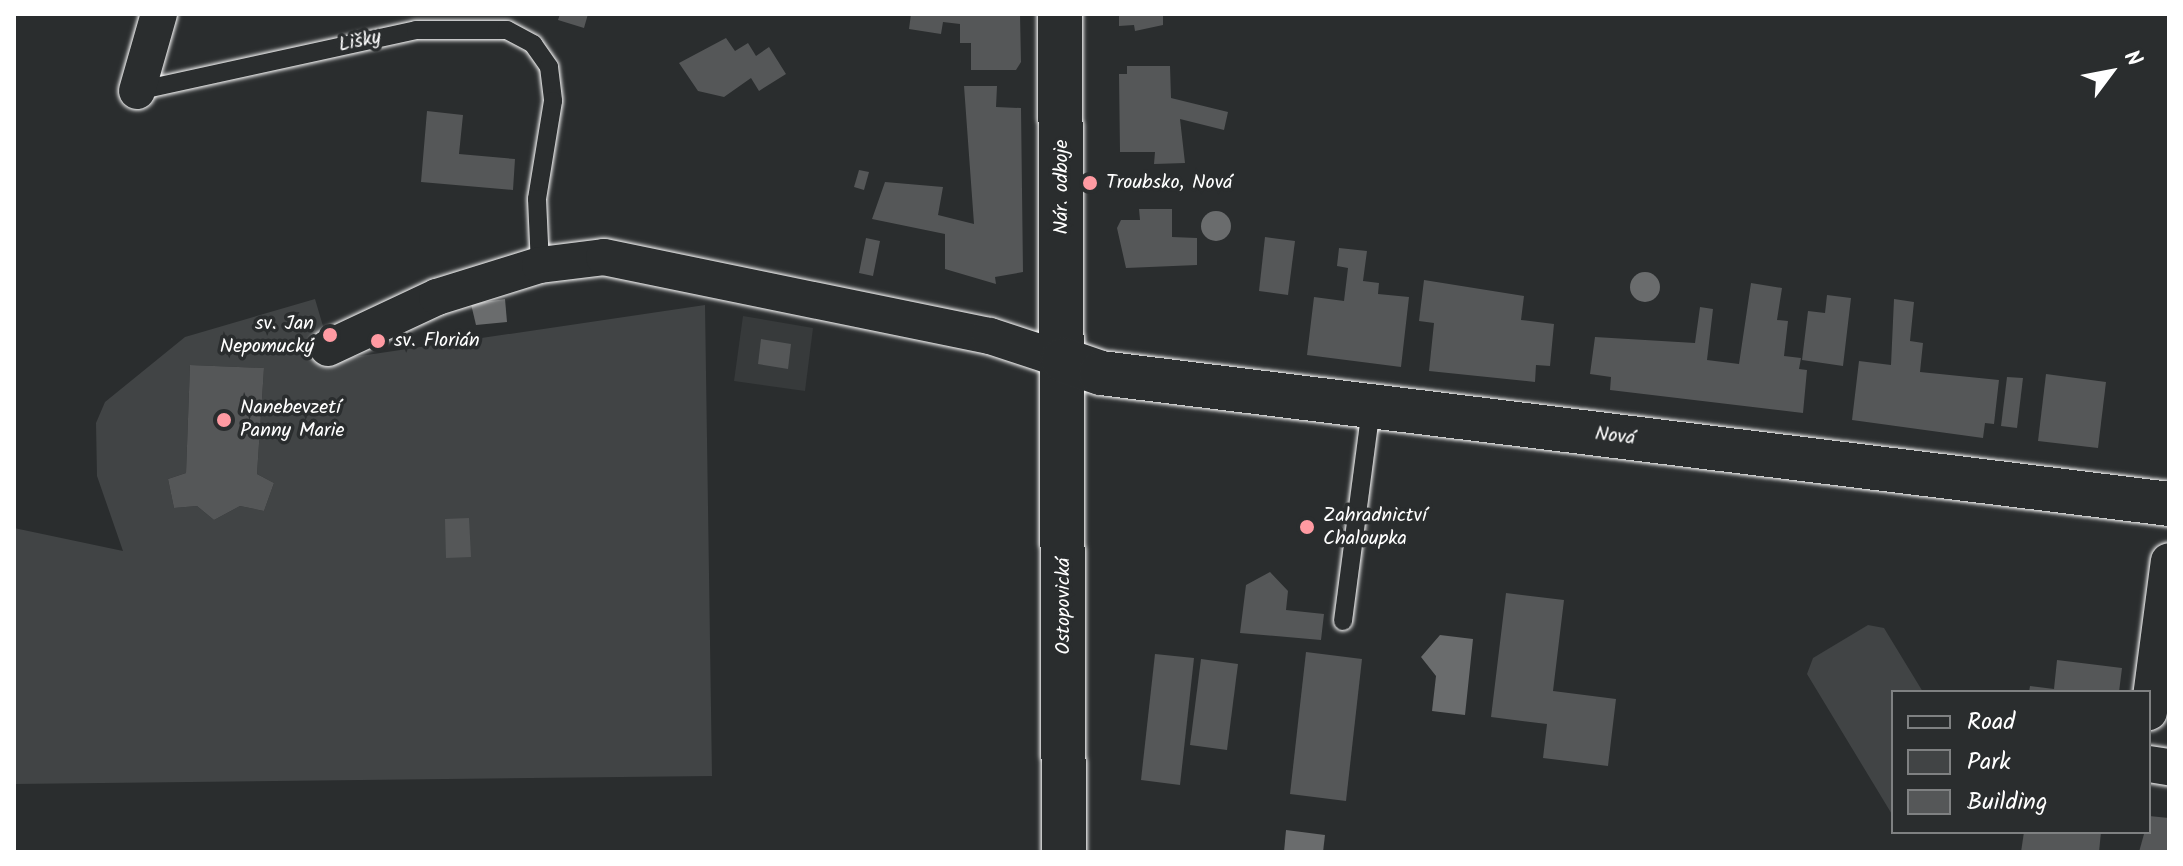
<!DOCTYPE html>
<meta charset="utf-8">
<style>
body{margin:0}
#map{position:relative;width:2183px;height:866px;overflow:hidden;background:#2a2d2e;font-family:Kalam,sans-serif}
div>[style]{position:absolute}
.built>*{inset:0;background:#373a3b}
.green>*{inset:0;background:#414445}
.water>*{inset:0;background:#6a6c6d}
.round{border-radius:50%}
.building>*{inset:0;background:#555758}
.roads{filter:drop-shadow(0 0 2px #fff) drop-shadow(0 0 2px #fff)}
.lane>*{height:18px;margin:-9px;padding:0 9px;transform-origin:9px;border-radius:9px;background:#2a2d2e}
.street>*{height:36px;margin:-18px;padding:0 18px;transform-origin:18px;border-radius:18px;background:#2a2d2e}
.secondary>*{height:44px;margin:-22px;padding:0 22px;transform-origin:22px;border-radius:22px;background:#2a2d2e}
.dots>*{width:22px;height:22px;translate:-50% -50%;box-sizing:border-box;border:4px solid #2a2d2e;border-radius:50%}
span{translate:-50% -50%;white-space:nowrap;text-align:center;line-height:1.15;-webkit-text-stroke:7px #2a2d2e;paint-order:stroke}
.street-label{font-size:20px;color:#fff}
.poi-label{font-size:20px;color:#fff}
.left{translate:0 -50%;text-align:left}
.right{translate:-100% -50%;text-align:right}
.frame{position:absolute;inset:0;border:16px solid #fff;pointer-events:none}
.legend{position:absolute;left:1891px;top:690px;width:260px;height:144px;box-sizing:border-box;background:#2a2d2e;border:2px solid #7f8182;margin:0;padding:10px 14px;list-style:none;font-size:24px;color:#fff}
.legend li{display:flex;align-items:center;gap:16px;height:40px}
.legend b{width:40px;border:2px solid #7f8182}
.north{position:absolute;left:2071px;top:32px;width:80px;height:80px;-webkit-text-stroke:6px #2a2d2e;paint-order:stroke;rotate:58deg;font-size:22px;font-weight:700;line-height:32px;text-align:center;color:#fff}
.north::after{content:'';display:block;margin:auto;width:28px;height:36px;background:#fff;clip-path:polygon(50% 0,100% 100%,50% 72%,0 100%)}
</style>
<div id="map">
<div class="built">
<div style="clip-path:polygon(743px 316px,813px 328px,805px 391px,734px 381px)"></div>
</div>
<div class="green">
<div style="clip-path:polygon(evenodd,315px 299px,333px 360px,705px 305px,712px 776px,14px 784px,14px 528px,123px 551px,97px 476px,96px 423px,105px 402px,185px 337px,315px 299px,190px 365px,264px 368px,257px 474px,274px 483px,264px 511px,240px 506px,214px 520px,197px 506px,174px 508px,168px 479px,186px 473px,190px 365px)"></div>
<div style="clip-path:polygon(1868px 625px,1884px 628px,1923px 692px,1893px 692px,1893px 816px,1807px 674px,1813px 658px)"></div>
</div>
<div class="water">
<div class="round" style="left:1201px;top:211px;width:30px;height:30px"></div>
<div class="round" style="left:1630px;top:272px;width:30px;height:30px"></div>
<div style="clip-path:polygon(505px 299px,507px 322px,476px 325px,471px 304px)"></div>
<div style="clip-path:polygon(1440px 635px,1473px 639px,1465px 715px,1432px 711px,1436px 676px,1421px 657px)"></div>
<div style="clip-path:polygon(1286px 830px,1325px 835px,1323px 852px,1284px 852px)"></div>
</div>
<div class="building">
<div style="clip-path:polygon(560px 14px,588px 14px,584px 28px,558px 20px)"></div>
<div style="clip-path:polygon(911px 14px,1020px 14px,1021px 62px,1016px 70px,971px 70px,971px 43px,960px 43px,960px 24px,943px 22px,941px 34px,909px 29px)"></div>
<div style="clip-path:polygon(1119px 14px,1163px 14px,1163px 25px,1135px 31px,1134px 25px,1119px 26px)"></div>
<div style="clip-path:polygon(726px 38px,735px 51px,748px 43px,756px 56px,769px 47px,786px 74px,759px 91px,751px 78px,724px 97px,698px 91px,679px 63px)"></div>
<div style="clip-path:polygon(1127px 66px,1170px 66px,1171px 98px,1228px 112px,1224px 130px,1180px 119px,1185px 163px,1154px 164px,1155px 152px,1120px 152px,1119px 74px,1127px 74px)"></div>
<div style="clip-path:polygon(964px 86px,997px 86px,996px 107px,1021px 108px,1023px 272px,995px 277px,996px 284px,945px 269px,945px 234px,872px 219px,885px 182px,943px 187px,938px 215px,974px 224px)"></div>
<div style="clip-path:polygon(427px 111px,463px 115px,459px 154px,515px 159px,513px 190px,421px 182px)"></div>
<div style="clip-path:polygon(859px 170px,869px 172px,864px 190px,854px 187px)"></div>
<div style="clip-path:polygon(1139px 209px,1172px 209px,1172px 237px,1197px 238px,1197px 265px,1126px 268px,1117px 228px,1121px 220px,1140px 220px)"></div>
<div style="clip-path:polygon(1265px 237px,1295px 241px,1288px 295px,1259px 291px)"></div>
<div style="clip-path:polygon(866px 238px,880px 241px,873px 276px,859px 273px)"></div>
<div style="clip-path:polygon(1339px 248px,1367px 251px,1363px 281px,1379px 283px,1378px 294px,1409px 297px,1401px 367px,1307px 355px,1314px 297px,1344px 301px,1348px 268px,1337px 266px)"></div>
<div style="clip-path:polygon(1424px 280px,1524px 296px,1521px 320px,1554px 324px,1550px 366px,1536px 365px,1535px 382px,1429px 371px,1434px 323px,1419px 321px)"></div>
<div style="clip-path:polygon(1751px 283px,1782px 288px,1777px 320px,1788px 321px,1784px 356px,1801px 358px,1799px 369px,1807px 370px,1803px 413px,1610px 390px,1611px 377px,1590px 374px,1595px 337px,1695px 343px,1700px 307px,1713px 309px,1707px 360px,1739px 364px)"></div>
<div style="clip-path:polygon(1827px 295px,1851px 298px,1843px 366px,1802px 360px,1808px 311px,1825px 313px)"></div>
<div style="clip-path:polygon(1894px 299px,1914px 302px,1910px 341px,1923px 343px,1920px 372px,1999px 380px,1994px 424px,1985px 423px,1983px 438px,1852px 420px,1859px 361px,1891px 365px)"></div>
<div style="clip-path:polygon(761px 339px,791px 344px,788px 369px,758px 364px)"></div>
<div style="clip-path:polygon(190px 365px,264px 368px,257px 474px,274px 483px,264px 511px,240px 506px,214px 520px,197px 506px,174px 508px,168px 479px,186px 473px)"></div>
<div style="clip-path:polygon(2046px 374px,2106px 382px,2098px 448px,2038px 441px)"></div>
<div style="clip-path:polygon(2007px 377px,2023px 378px,2017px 428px,2001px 426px)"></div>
<div style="clip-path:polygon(469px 518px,471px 557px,446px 558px,445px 519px)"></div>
<div style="clip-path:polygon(1270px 572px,1288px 591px,1286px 610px,1324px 614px,1321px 640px,1240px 633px,1246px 585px)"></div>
<div style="clip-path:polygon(1506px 593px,1564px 600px,1553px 691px,1616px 699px,1608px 766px,1543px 758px,1547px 724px,1491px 717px)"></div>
<div style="clip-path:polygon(1306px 652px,1362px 659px,1346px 801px,1290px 794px)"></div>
<div style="clip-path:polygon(1155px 654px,1194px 658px,1180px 785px,1141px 780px)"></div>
<div style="clip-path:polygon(1201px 659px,1238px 664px,1227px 750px,1190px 745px)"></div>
<div style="clip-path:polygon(2057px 660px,2122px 668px,2119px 692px,2029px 692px,2030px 686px,2054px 689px)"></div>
<div style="clip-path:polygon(2149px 816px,2169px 818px,2169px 852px,2139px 852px)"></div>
<div style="clip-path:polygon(2024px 832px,2101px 832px,2099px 852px,2021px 852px)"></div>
</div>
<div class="roads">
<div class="lane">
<div style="left:137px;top:91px;width:286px;rotate:-12.3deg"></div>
<div style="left:416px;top:30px;width:91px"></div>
<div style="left:507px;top:30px;width:30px;rotate:28deg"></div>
<div style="left:533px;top:44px;width:28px;rotate:55deg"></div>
<div style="left:549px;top:67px;width:34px;rotate:83deg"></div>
<div style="left:553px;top:101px;width:99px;rotate:99.3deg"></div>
<div style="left:537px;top:199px;width:66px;rotate:87.4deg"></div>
<div style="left:1343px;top:621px;width:216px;rotate:-82.5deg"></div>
</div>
<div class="street">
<div style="left:137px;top:91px;width:80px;rotate:-74.1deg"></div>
<div style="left:328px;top:348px;width:120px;rotate:-25.1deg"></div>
<div style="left:437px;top:297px;width:108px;rotate:-17.3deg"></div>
<div style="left:540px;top:265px;width:64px;rotate:-7.1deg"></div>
<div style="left:604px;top:257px;width:394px;rotate:11.6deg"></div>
<div style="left:990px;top:336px;width:77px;rotate:18.2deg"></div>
<div style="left:2149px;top:712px;width:152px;rotate:-82.5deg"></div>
<div style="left:2149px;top:764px;width:20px;rotate:9deg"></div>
</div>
<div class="secondary">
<div style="left:1060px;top:14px;width:838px;rotate:89.73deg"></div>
<div style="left:1063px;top:360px;width:40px;rotate:18.9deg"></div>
<div style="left:1101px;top:373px;width:1076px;rotate:6.99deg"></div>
</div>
</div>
<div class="dots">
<div style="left:1090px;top:183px;background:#ff9aa2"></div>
<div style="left:330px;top:335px;background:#ff9aa2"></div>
<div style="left:378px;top:341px;background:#ff9aa2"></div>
<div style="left:224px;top:420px;background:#ff9aa2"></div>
<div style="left:1307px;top:527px;background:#ff9aa2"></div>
</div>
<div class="street-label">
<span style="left:360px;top:42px;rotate:-12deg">Lišky</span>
<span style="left:1062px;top:187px;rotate:-90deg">Nár. odboje</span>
<span style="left:1615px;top:437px;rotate:7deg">Nová</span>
<span style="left:1064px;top:606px;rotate:-90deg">Ostopovická</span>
</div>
<div class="poi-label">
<span class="left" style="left:1106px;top:183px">Troubsko, Nová</span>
<span class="right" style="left:314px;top:336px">sv. Jan<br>Nepomucký</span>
<span class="left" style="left:394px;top:341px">sv. Florián</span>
<span class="left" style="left:240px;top:420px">Nanebevzetí<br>Panny Marie</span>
<span class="left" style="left:1323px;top:528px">Zahradnictví<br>Chaloupka</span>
</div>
<div class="frame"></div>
<ul class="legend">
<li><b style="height:10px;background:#2a2d2e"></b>Road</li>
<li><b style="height:22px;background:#414445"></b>Park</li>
<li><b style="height:22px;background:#555758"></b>Building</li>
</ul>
<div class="north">N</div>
</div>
